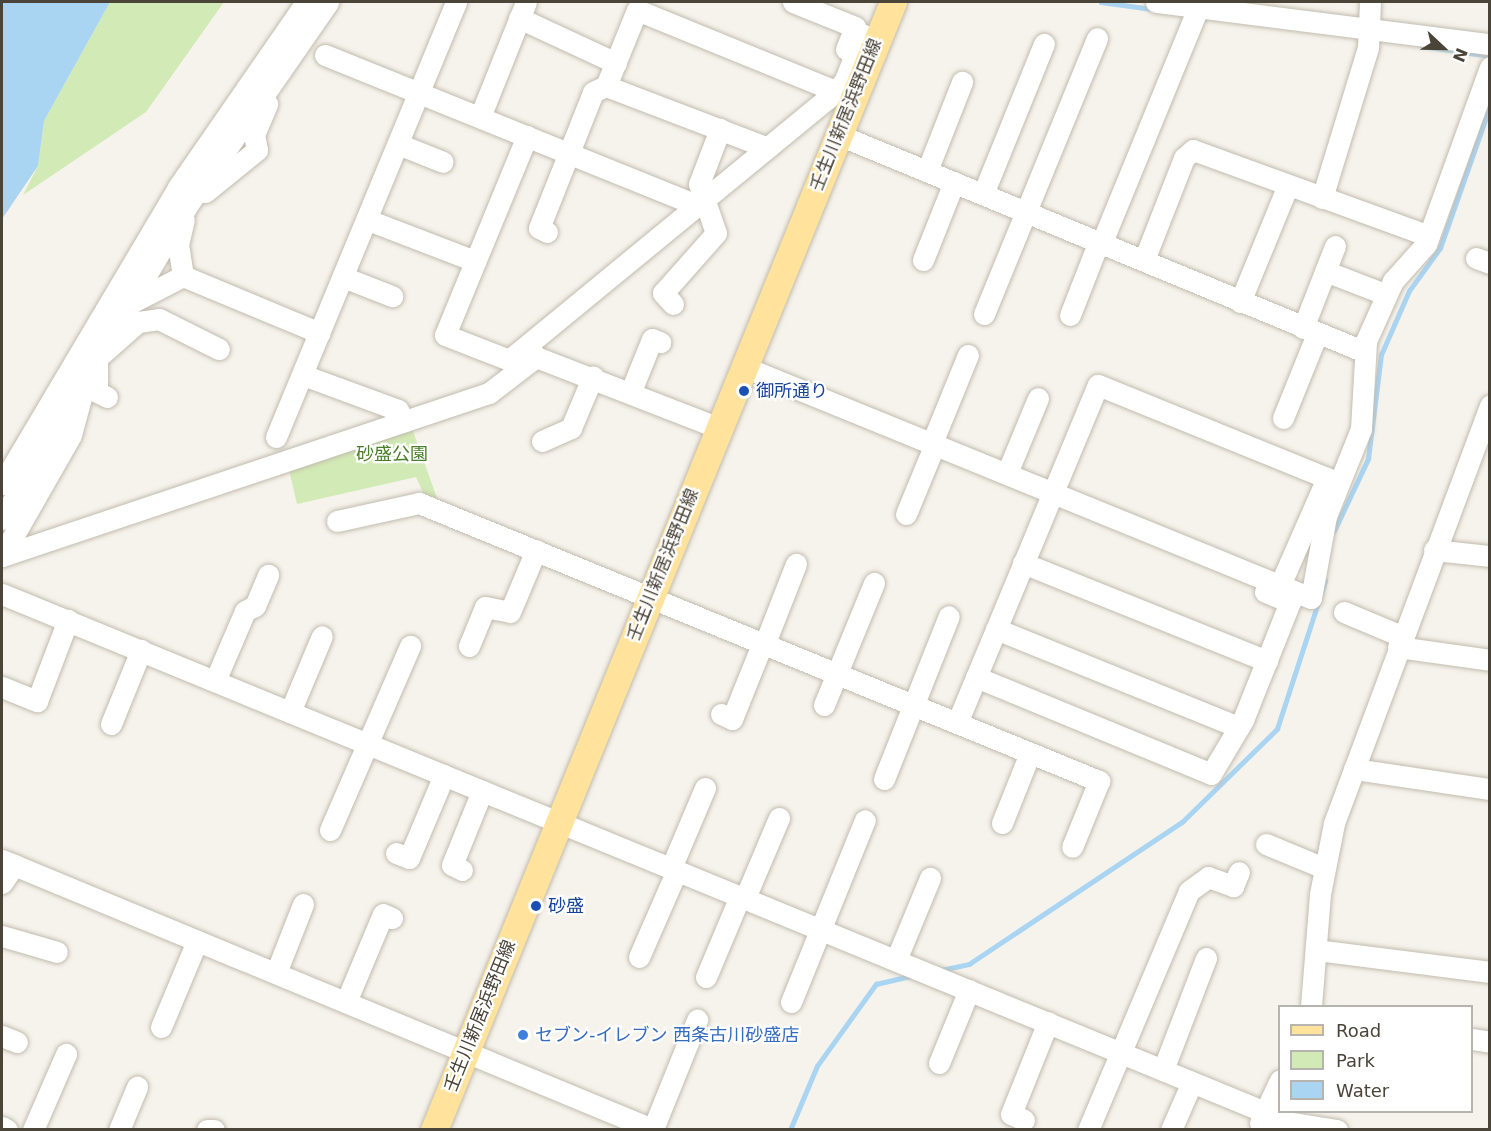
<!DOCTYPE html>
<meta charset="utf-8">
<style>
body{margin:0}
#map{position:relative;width:1491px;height:1131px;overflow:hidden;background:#f6f3ec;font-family:"DejaVu Sans","Noto Sans JP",sans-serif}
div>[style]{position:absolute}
.green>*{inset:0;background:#d2eab5}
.water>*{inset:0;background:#a9d4f2}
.stream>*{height:4.5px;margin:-2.25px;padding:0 2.25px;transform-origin:2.25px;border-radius:2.25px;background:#a9d4f2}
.roads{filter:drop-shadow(0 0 2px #c2bbae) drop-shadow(0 0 2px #c2bbae)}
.minor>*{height:21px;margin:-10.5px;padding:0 10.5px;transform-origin:10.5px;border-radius:10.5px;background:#fff}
.major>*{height:27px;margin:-13.5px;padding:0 13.5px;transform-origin:13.5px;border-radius:13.5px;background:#ffe39c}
.dots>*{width:16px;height:16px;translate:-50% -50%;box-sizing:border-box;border:3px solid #fff;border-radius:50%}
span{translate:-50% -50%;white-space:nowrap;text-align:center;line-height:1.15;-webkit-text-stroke:4.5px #fff;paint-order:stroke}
.street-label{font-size:18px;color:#4b4439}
.transit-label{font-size:18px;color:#164399}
.left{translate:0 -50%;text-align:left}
.park-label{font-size:18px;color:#4a7f2a}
.shop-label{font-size:18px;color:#366cbe}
.frame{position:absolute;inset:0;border:3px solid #4b4439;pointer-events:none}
.legend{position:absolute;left:1278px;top:1005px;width:195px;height:108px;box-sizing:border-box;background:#fff;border:2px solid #b7b4b0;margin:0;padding:8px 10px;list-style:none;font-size:18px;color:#4b4439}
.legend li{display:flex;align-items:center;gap:12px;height:30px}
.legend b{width:30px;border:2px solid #b7b4b0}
.north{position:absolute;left:1413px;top:18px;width:60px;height:60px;-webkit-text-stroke:4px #fff;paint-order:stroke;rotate:112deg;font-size:16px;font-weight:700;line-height:24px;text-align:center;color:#4b4439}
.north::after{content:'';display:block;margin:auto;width:21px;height:27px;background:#4b4439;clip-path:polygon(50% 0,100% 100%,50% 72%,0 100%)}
</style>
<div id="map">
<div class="green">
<div style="clip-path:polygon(110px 2px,224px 2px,146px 112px,23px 195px,38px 166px,44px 121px)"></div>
<div style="clip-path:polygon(409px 420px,437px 498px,427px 501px,416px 477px,297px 504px,287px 461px)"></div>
</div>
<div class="water">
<div style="clip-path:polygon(2px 2px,110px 2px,44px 121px,38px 166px,2px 219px)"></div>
</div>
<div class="stream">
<div style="left:1101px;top:2px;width:51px;rotate:7.8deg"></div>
<div style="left:1422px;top:46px;width:69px;rotate:8.4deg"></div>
<div style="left:1334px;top:531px;width:80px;rotate:-64.7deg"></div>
<div style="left:1368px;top:459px;width:105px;rotate:-82.9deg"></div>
<div style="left:1381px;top:355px;width:70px;rotate:-66.4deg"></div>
<div style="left:1409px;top:291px;width:53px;rotate:-54.2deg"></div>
<div style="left:1440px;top:248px;width:151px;rotate:-70.6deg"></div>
<div style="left:941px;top:970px;width:29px;rotate:-12deg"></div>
<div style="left:969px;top:964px;width:256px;rotate:-33.7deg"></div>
<div style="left:1182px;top:822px;width:133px;rotate:-44.4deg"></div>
<div style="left:1277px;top:729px;width:156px;rotate:-72deg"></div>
<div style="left:790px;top:1130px;width:69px;rotate:-67.1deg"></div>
<div style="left:817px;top:1066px;width:101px;rotate:-54.3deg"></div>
<div style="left:876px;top:984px;width:37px;rotate:-13deg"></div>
</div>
<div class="roads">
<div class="minor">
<div style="left:793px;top:2px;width:67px;rotate:22deg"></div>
<div style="left:855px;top:27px;width:24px;rotate:112deg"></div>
<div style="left:1156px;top:2px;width:337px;rotate:7.2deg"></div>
<div style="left:519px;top:18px;width:107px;rotate:24.9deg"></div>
<div style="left:325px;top:55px;width:392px;rotate:22deg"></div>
<div style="left:688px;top:202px;width:13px"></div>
<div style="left:606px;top:86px;width:173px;rotate:20.9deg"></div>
<div style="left:480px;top:117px;width:124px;rotate:-68.2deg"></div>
<div style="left:839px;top:135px;width:569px;rotate:22.42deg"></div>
<div style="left:527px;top:136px;width:215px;rotate:112.4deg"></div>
<div style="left:445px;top:335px;width:69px;rotate:21.3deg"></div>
<div style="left:509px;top:360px;width:411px;rotate:-39.4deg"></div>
<div style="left:827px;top:99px;width:24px;rotate:-45deg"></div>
<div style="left:844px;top:82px;width:51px;rotate:-68deg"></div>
<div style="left:863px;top:35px;width:15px;rotate:20deg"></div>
<div style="left:398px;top:144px;width:48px;rotate:21.8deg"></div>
<div style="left:927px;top:171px;width:96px;rotate:-68.5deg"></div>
<div style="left:205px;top:192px;width:67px;rotate:-38.9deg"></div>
<div style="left:257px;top:150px;width:15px;rotate:-101deg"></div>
<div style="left:254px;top:135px;width:34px;rotate:-67deg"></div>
<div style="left:983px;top:194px;width:162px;rotate:-67.9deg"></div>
<div style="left:1322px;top:198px;width:157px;rotate:-73deg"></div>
<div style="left:1368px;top:48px;width:46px;rotate:-87.5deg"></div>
<div style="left:368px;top:220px;width:115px;rotate:21deg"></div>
<div style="left:547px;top:232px;width:9px;rotate:-153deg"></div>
<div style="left:539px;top:228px;width:146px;rotate:-68.3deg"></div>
<div style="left:593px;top:92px;width:14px;rotate:-25deg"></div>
<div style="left:606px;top:86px;width:82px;rotate:-67.8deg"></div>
<div style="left:637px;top:10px;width:214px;rotate:22.2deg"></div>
<div style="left:1102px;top:242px;width:253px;rotate:-67.7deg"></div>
<div style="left:1476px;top:258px;width:15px;rotate:20deg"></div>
<div style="left:923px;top:260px;width:84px;rotate:-68.3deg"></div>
<div style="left:1144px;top:260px;width:110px;rotate:-68.6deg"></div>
<div style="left:1184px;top:158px;width:12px;rotate:-42deg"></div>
<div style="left:1193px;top:150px;width:251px;rotate:20deg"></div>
<div style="left:1325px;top:271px;width:64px;rotate:21deg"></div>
<div style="left:183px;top:276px;width:31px;rotate:-99deg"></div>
<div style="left:178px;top:245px;width:26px;rotate:-77deg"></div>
<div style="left:343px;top:277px;width:53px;rotate:21.2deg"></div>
<div style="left:1240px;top:302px;width:126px;rotate:-67.7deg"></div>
<div style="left:129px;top:304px;width:61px;rotate:-27.4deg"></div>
<div style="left:183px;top:276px;width:148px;rotate:22.6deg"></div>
<div style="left:673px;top:304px;width:15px;rotate:-132deg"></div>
<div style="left:663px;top:293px;width:80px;rotate:-48.5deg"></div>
<div style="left:716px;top:233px;width:52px;rotate:-109.1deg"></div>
<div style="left:699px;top:184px;width:59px;rotate:-69.1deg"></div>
<div style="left:984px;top:314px;width:298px;rotate:-67.7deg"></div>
<div style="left:1070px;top:315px;width:79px;rotate:-68.6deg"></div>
<div style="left:1303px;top:328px;width:88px;rotate:-68.7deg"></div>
<div style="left:528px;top:347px;width:13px;rotate:51deg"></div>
<div style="left:536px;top:357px;width:196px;rotate:21.2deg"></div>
<div style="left:744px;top:367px;width:612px;rotate:22.17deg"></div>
<div style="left:1311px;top:598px;width:83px;rotate:-79.6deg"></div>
<div style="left:1326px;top:516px;width:94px;rotate:-68.1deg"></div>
<div style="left:1361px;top:429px;width:88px;rotate:-86.7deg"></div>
<div style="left:1366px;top:341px;width:66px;rotate:-65.8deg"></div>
<div style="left:1393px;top:281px;width:50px;rotate:-48.3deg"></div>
<div style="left:1426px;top:244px;width:188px;rotate:-70.1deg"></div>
<div style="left:303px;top:375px;width:101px;rotate:20.2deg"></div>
<div style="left:398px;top:410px;width:13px;rotate:61deg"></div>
<div style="left:631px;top:391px;width:56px;rotate:-68deg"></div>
<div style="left:652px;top:339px;width:9px;rotate:21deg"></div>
<div style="left:107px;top:397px;width:11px;rotate:-153deg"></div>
<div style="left:97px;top:392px;width:34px;rotate:-90deg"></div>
<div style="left:97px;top:358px;width:55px;rotate:-41.3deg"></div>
<div style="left:138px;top:322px;width:21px;rotate:-8deg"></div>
<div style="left:159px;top:319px;width:67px;rotate:26.6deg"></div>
<div style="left:1283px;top:418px;width:91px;rotate:-68deg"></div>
<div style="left:276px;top:437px;width:471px;rotate:-67.5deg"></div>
<div style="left:542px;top:441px;width:32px;rotate:-24deg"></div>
<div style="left:571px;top:428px;width:56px;rotate:-67.1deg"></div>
<div style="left:932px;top:443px;width:95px;rotate:-67.8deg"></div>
<div style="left:1007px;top:473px;width:81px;rotate:-67.5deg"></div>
<div style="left:2px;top:484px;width:345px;rotate:-59.3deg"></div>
<div style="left:178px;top:187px;width:225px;rotate:-55.3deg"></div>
<div style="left:906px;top:514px;width:76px;rotate:-67.5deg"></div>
<div style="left:2px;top:519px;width:364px;rotate:-59.4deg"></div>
<div style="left:187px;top:206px;width:248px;rotate:-55.3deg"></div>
<div style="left:337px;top:521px;width:84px;rotate:-12.4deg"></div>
<div style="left:419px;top:503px;width:735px;rotate:22.24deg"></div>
<div style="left:1099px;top:781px;width:71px;rotate:112.2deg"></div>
<div style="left:1434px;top:550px;width:56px;rotate:6.1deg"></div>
<div style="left:2px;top:556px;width:514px;rotate:-18.51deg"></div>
<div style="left:489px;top:393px;width:59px;rotate:-37.5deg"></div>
<div style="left:2px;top:556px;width:139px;rotate:-60.3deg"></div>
<div style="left:71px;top:435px;width:39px;rotate:-75deg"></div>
<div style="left:1023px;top:563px;width:263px;rotate:21.9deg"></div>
<div style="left:2px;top:594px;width:1365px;rotate:22.3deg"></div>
<div style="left:1344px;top:612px;width:62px;rotate:22.8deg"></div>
<div style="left:996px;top:629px;width:262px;rotate:22deg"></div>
<div style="left:765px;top:643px;width:85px;rotate:-68.6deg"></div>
<div style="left:469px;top:646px;width:42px;rotate:-67.7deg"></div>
<div style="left:485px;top:607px;width:25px;rotate:11deg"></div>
<div style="left:510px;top:612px;width:67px;rotate:-67.2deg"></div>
<div style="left:1398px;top:647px;width:93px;rotate:8deg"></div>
<div style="left:976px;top:677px;width:254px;rotate:22.4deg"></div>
<div style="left:1211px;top:774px;width:63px;rotate:-59.3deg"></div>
<div style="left:1243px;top:720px;width:127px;rotate:-68.3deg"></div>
<div style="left:1290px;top:602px;width:27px;rotate:-158deg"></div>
<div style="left:215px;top:681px;width:76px;rotate:-66.8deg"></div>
<div style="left:245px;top:611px;width:11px;rotate:-27deg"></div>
<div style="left:255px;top:606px;width:34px;rotate:-67deg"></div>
<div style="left:2px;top:687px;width:38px;rotate:22deg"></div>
<div style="left:37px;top:701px;width:87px;rotate:-69.1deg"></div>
<div style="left:824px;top:705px;width:132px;rotate:-67.7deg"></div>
<div style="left:290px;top:712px;width:82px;rotate:-67.2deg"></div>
<div style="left:721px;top:714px;width:12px;rotate:24deg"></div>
<div style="left:732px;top:719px;width:83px;rotate:-68.1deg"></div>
<div style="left:957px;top:723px;width:366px;rotate:-67.4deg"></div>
<div style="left:1098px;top:385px;width:247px;rotate:22.1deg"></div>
<div style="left:1327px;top:478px;width:115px;rotate:113.7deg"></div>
<div style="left:111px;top:724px;width:80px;rotate:-67.9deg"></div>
<div style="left:1354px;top:769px;width:137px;rotate:8.4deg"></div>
<div style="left:884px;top:779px;width:175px;rotate:-68.3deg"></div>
<div style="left:1002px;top:823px;width:75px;rotate:-68.2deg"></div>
<div style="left:330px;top:830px;width:201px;rotate:-66.5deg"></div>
<div style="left:1266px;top:844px;width:63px;rotate:22.5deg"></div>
<div style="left:396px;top:853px;width:14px;rotate:21deg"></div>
<div style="left:409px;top:858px;width:90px;rotate:-67.1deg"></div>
<div style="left:2px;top:860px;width:706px;rotate:22.49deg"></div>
<div style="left:671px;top:868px;width:87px;rotate:-67deg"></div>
<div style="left:462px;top:870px;width:11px;rotate:-153deg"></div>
<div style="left:452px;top:865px;width:80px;rotate:-67.9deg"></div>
<div style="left:2px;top:883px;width:22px;rotate:-56deg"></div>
<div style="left:745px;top:898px;width:87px;rotate:-67deg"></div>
<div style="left:2px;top:936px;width:57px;rotate:16.2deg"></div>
<div style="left:1316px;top:950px;width:175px;rotate:7.2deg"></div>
<div style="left:639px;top:957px;width:95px;rotate:-66.4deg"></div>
<div style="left:896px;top:960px;width:89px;rotate:-67.5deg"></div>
<div style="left:276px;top:973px;width:74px;rotate:-68.6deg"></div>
<div style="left:706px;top:977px;width:88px;rotate:-67.2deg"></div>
<div style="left:346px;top:1002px;width:95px;rotate:-67.2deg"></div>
<div style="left:383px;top:914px;width:10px;rotate:24deg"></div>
<div style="left:791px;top:1002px;width:196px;rotate:-67.9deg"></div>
<div style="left:1311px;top:1006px;width:112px;rotate:-85.4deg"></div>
<div style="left:1320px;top:894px;width:72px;rotate:-78.8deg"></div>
<div style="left:1334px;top:823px;width:446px;rotate:-69.5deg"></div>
<div style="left:161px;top:1027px;width:93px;rotate:-67.3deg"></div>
<div style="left:2px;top:1036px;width:16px;rotate:22deg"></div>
<div style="left:1472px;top:1039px;width:18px;rotate:9deg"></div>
<div style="left:939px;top:1063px;width:79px;rotate:-67.7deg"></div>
<div style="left:1163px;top:1070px;width:120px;rotate:-69deg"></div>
<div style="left:1262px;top:1118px;width:76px;rotate:9.1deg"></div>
<div style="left:1024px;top:1120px;width:14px;rotate:-155deg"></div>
<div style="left:1011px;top:1114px;width:99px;rotate:-68.1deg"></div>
<div style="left:1260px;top:1123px;width:47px;rotate:-65.1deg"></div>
<div style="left:2px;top:1127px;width:6px;rotate:31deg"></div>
<div style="left:653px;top:1129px;width:118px;rotate:-68deg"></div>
<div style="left:33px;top:1130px;width:83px;rotate:-66.5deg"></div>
<div style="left:119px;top:1130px;width:47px;rotate:-67.3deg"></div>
<div style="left:207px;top:1130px;width:7px"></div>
<div style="left:1088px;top:1130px;width:259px;rotate:-67.1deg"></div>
<div style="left:1189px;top:891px;width:24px;rotate:-36deg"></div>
<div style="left:1208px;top:877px;width:27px;rotate:20deg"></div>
<div style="left:1233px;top:886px;width:15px;rotate:-67deg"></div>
<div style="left:1171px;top:1130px;width:52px;rotate:-66.4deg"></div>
</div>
<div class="major">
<div style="left:434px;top:1130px;width:1218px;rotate:-67.86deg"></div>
</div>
</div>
<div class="dots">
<div style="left:744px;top:391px;background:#1a4fb4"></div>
<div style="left:536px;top:906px;background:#1a4fb4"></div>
<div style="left:523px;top:1035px;background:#3f7fe0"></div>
</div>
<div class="street-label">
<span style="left:846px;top:115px;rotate:-68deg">壬生川新居浜野田線</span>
<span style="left:663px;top:565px;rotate:-68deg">壬生川新居浜野田線</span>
<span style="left:480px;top:1016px;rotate:-68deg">壬生川新居浜野田線</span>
</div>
<div class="transit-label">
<span class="left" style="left:756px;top:391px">御所通り</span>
<span class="left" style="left:548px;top:906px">砂盛</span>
</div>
<div class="park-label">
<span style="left:392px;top:454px">砂盛公園</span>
</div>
<div class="shop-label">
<span class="left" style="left:535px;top:1035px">セブン-イレブン 西条古川砂盛店</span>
</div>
<div class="frame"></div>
<ul class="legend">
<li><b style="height:8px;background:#ffe39c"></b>Road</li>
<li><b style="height:16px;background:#d2eab5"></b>Park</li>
<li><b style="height:16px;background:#a9d4f2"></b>Water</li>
</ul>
<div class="north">N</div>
</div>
